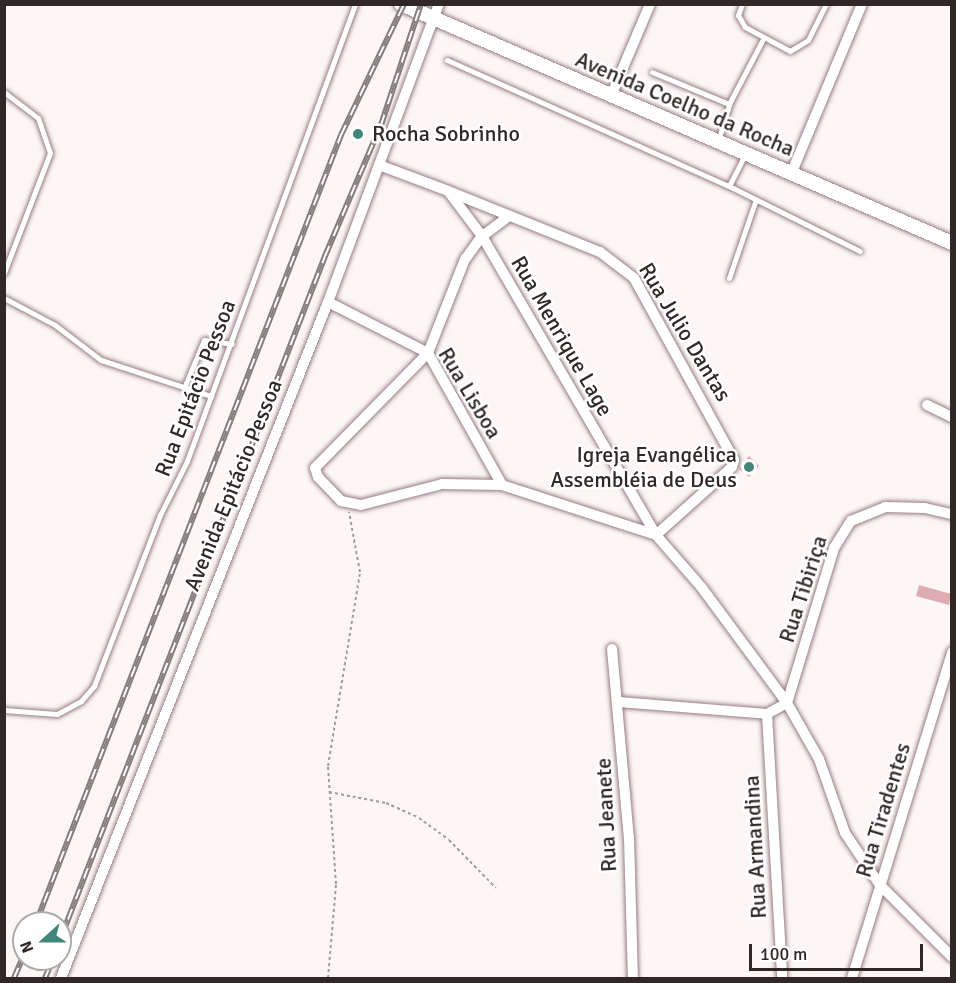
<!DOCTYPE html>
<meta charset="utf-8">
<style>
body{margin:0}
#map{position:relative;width:956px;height:983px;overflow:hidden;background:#fcf6f6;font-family:Signika,sans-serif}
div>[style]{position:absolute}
.building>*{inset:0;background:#dfacb1}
.path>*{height:2px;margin-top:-1px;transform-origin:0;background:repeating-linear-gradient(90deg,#a49c9c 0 3px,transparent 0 6px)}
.roads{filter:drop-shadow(0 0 2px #977d80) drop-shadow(0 0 2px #977d80)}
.lane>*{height:5px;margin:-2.5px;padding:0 2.5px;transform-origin:2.5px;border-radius:2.5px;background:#fff}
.street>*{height:10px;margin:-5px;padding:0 5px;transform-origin:5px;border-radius:5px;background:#fff}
.secondary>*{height:14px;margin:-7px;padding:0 7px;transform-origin:7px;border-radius:7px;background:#fff}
.rail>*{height:6px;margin-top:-3px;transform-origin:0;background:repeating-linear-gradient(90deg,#fff 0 11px,#857d7d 0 22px);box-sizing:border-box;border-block:2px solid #857d7d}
.dots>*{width:16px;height:16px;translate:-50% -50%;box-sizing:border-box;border:3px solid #fff;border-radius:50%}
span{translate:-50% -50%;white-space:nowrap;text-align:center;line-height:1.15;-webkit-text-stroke:5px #fff;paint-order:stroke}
.street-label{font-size:22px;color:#312727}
.poi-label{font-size:22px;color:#312727}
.left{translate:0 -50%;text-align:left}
.right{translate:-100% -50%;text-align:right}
.frame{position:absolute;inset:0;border:6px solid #312727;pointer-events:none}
.north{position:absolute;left:12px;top:911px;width:60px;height:60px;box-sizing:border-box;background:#fff;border:2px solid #ada9a9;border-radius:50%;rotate:249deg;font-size:16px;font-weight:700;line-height:24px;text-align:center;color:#312727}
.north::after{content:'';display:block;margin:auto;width:21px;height:27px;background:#42867b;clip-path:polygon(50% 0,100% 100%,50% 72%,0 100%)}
.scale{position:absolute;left:749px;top:944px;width:174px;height:27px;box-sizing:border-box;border:3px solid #312727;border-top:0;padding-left:8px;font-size:18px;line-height:21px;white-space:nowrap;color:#312727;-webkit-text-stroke:4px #fff;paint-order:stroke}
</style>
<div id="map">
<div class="building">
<div style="clip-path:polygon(749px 456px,759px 466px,749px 477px,739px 469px)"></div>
<div style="clip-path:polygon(919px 585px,951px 594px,949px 605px,916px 596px)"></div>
</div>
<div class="path">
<div style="left:329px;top:792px;width:58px;rotate:10.9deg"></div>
<div style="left:386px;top:803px;width:36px;rotate:24deg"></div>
<div style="left:419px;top:818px;width:37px;rotate:36deg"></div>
<div style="left:449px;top:840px;width:67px;rotate:45.6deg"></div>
<div style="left:328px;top:978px;width:94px;rotate:-85.1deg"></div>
<div style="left:336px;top:884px;width:118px;rotate:-93.9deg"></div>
<div style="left:328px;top:766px;width:197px;rotate:-80.6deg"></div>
<div style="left:360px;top:572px;width:61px;rotate:-100.4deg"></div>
</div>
<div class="roads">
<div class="lane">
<div style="left:742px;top:4px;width:12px;rotate:110deg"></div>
<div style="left:738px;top:15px;width:14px;rotate:60deg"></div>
<div style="left:745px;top:27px;width:51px;rotate:28.1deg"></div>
<div style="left:790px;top:51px;width:21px;rotate:-31deg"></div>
<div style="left:808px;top:40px;width:40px;rotate:-63.4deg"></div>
<div style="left:447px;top:60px;width:309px;rotate:24.1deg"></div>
<div style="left:729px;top:186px;width:36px;rotate:-63deg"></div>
<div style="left:652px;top:72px;width:83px;rotate:22.6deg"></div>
<div style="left:4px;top:92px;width:43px;rotate:37.4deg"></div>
<div style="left:38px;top:118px;width:37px;rotate:71deg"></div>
<div style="left:50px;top:153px;width:129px;rotate:111deg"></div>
<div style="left:718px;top:141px;width:39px;rotate:-73deg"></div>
<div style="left:729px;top:104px;width:71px;rotate:-62.4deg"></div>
<div style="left:729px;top:186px;width:146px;rotate:26.4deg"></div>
<div style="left:729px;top:278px;width:83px;rotate:-71.1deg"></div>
<div style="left:4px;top:298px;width:58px;rotate:27.9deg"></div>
<div style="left:55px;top:325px;width:58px;rotate:37.3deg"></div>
<div style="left:101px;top:360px;width:116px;rotate:18.1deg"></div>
<div style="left:184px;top:388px;width:52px;rotate:-67.4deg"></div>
<div style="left:204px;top:340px;width:28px;rotate:8deg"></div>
<div style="left:4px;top:710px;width:53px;rotate:4.3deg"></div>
<div style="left:57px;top:714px;width:27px;rotate:-28deg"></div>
<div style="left:81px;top:701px;width:20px;rotate:-49deg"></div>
<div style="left:94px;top:686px;width:183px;rotate:-68.9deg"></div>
<div style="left:160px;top:515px;width:60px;rotate:-63.4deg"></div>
<div style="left:187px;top:461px;width:487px;rotate:-69.8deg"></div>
</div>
<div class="street">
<div style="left:611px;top:96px;width:100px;rotate:-67deg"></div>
<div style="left:379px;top:165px;width:74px;rotate:20.6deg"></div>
<div style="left:448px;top:191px;width:164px;rotate:21.9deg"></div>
<div style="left:600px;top:252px;width:43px;rotate:37.4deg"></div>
<div style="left:634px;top:278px;width:208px;rotate:61.2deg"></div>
<div style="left:734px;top:460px;width:7px;rotate:106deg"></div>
<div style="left:732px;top:467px;width:102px;rotate:138.2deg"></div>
<div style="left:656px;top:535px;width:346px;rotate:-120.2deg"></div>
<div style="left:482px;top:236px;width:56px;rotate:-127.1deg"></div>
<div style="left:792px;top:172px;width:182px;rotate:-67.4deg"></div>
<div style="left:509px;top:216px;width:34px;rotate:143deg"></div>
<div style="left:482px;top:236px;width:29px;rotate:126deg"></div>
<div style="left:465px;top:259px;width:101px;rotate:111.5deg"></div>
<div style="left:428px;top:353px;width:161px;rotate:134.5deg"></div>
<div style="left:315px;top:468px;width:9px;rotate:72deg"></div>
<div style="left:318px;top:477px;width:33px;rotate:46deg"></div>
<div style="left:341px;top:501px;width:20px;rotate:11deg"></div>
<div style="left:361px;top:505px;width:84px;rotate:-14.5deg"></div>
<div style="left:442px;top:484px;width:60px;rotate:1deg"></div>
<div style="left:502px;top:485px;width:162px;rotate:18deg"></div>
<div style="left:656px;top:535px;width:70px;rotate:49deg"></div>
<div style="left:702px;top:588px;width:143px;rotate:53.5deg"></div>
<div style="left:787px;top:703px;width:64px;rotate:60.3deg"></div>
<div style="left:819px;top:759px;width:78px;rotate:70.6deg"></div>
<div style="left:845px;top:833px;width:63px;rotate:56.1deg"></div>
<div style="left:880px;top:885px;width:102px;rotate:45deg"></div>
<div style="left:328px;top:302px;width:112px;rotate:27deg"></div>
<div style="left:428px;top:353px;width:151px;rotate:60.7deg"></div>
<div style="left:927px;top:405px;width:28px;rotate:26deg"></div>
<div style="left:612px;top:649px;width:190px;rotate:84.9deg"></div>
<div style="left:629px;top:838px;width:140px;rotate:88.4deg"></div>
<div style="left:619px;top:702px;width:148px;rotate:4.6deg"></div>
<div style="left:767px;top:714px;width:23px;rotate:-29deg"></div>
<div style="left:787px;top:703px;width:162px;rotate:-73.1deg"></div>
<div style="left:834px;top:548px;width:32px;rotate:-58deg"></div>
<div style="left:851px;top:521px;width:37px;rotate:-22deg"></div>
<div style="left:885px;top:507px;width:40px;rotate:1.4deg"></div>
<div style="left:925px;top:508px;width:28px;rotate:13deg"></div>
<div style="left:767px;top:714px;width:264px;rotate:86.7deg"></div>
<div style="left:61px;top:978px;width:727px;rotate:-68.45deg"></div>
<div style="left:328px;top:302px;width:318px;rotate:-69.6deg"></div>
<div style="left:852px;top:978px;width:341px;rotate:-72.9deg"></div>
</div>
<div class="secondary">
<div style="left:401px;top:4px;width:601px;rotate:23.45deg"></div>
</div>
</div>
<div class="rail">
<div style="left:36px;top:923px;width:845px;rotate:-68.84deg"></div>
<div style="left:341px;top:135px;width:145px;rotate:-64.3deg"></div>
<div style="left:60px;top:940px;width:734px;rotate:-68.82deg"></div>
<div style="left:325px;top:256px;width:142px;rotate:-66.9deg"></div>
<div style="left:381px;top:125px;width:127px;rotate:-71.7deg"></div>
<div style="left:14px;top:978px;width:26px;rotate:-67deg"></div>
<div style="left:45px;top:978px;width:21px;rotate:-67deg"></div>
</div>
<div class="dots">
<div style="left:358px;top:134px;background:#42867b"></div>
<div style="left:749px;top:467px;background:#42867b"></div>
</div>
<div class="street-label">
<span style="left:685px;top:104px;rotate:23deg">Avenida Coelho da Rocha</span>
<span style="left:685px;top:332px;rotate:59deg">Rua Julio Dantas</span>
<span style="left:562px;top:336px;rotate:60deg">Rua Menrique Lage</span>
<span style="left:195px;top:388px;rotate:-69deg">Rua Epitácio Pessoa</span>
<span style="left:470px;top:393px;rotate:59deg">Rua Lisboa</span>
<span style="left:233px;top:485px;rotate:-68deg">Avenida Epitácio Pessoa</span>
<span style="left:803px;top:589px;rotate:-72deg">Rua Tibiriça</span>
<span style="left:883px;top:810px;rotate:-73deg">Rua Tiradentes</span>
<span style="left:606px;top:815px;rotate:-93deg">Rua Jeanete</span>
<span style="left:755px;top:847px;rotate:-93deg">Rua Armandina</span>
</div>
<div class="poi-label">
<span class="left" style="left:372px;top:134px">Rocha Sobrinho</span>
<span class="right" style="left:737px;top:467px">Igreja Evangélica<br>Assembléia de Deus</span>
</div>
<div class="frame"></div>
<div class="north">N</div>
<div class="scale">100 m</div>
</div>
